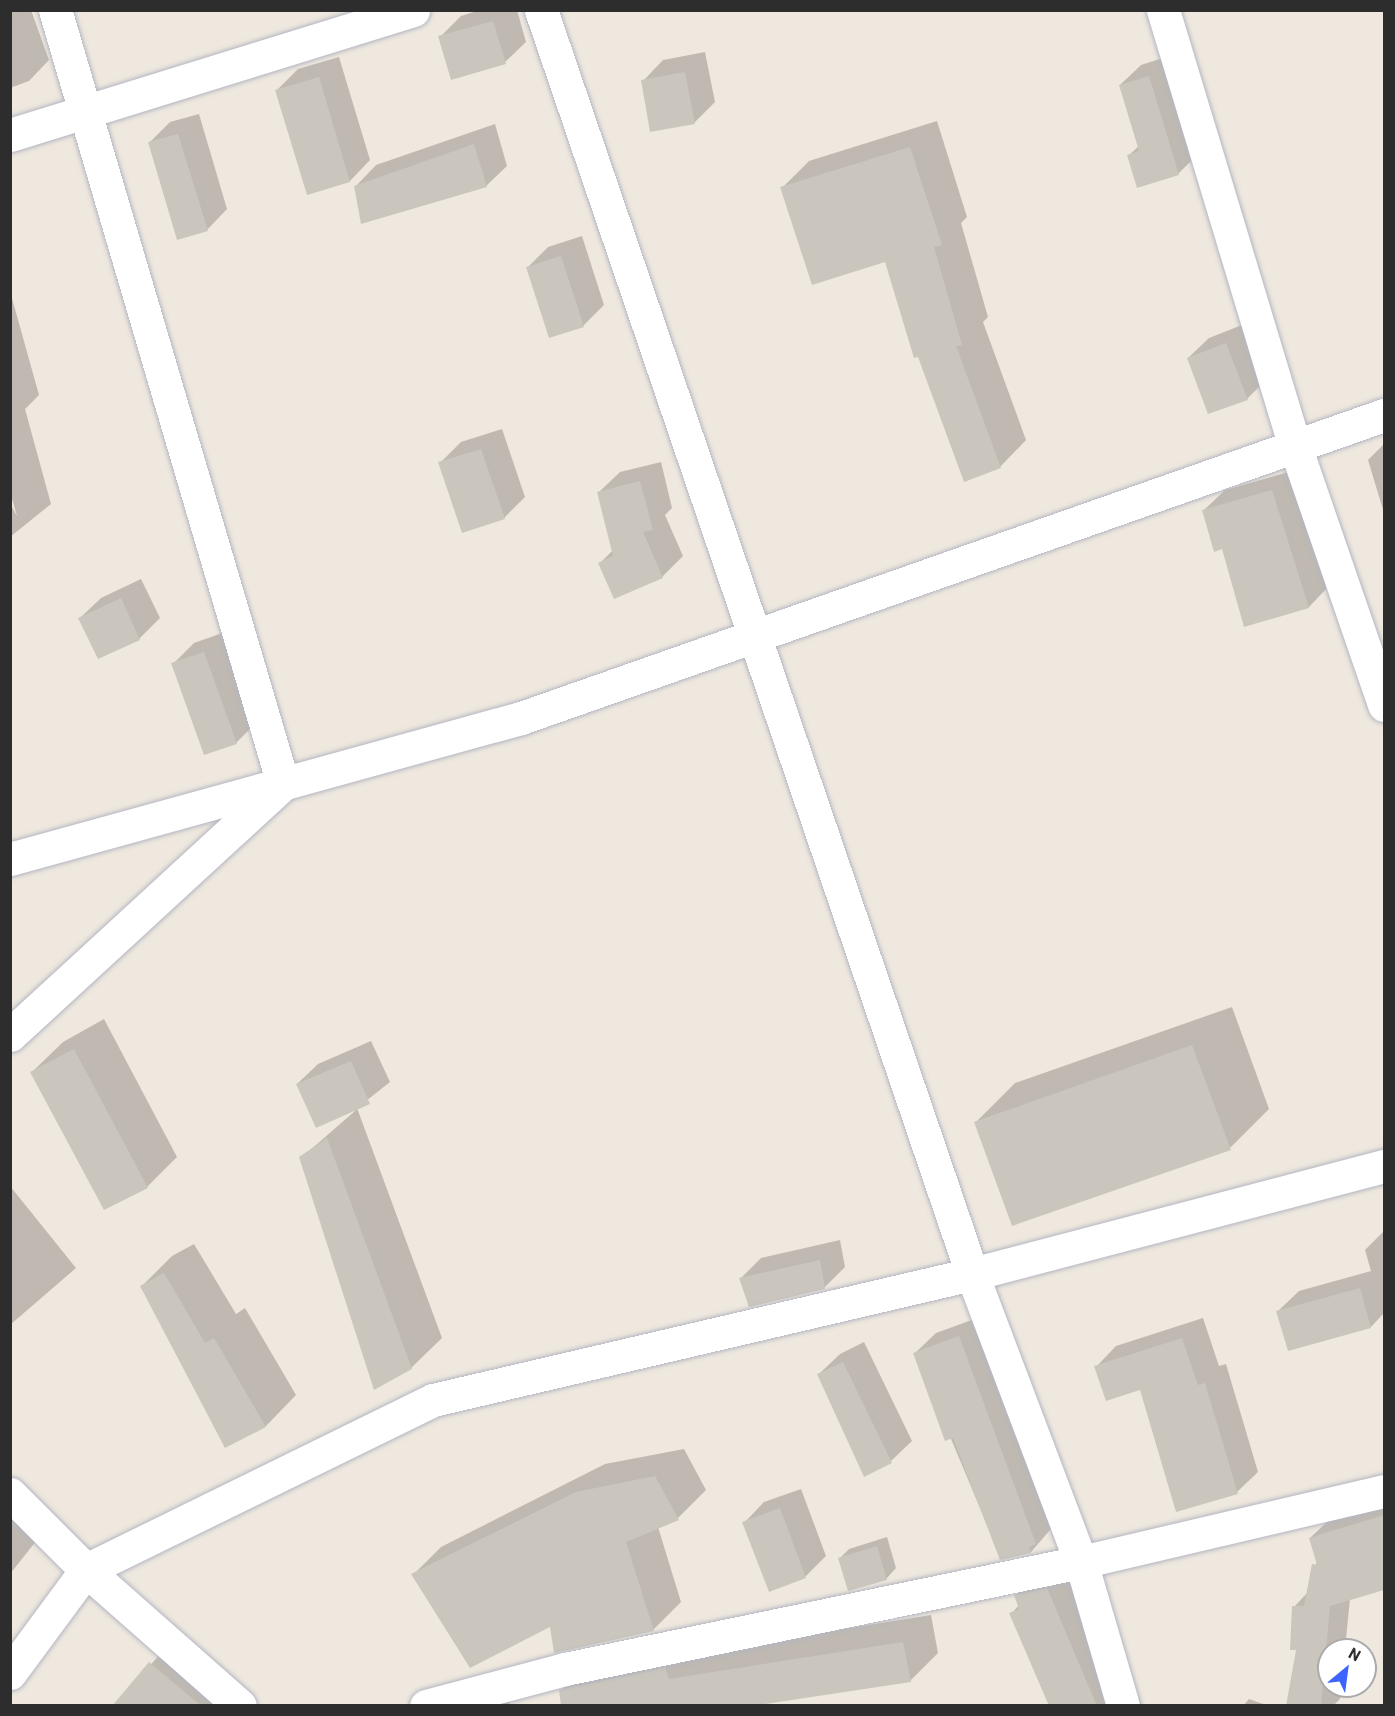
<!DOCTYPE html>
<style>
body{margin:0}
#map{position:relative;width:1395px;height:1716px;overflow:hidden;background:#efe8df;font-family:Barlow,sans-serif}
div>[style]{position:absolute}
.shadow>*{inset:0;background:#0003}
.building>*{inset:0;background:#cbc6bd}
.roads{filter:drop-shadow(0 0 2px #b3b6c1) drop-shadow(0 0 2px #b3b6c1)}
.minor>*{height:33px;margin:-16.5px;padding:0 16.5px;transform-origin:16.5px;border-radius:16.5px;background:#fff}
span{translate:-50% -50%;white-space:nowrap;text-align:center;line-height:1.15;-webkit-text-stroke:6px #fff;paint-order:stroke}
.frame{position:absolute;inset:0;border:12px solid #2d2d2d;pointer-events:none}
.north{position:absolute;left:1317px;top:1638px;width:60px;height:60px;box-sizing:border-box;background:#fff;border:2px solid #ababab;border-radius:50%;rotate:29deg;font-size:16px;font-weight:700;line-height:24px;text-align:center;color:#2d2d2d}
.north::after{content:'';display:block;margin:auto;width:21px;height:27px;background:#3c65ff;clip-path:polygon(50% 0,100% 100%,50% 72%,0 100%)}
</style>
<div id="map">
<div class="shadow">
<div style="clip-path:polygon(10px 10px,31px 10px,49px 60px,29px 81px,10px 88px)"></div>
<div style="clip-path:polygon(480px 10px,517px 10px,526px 42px,505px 62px,440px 37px,461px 16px)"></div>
<div style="clip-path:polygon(705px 52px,715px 102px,694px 123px,643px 81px,663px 60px)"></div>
<div style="clip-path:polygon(1169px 56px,1199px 153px,1178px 174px,1129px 155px,1139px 146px,1120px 85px,1141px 65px)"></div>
<div style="clip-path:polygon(339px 57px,370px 160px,350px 181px,308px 194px,277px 90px,298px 69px)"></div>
<div style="clip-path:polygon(199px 114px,227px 209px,207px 230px,149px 143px,170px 122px)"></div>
<div style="clip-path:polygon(937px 121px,967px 217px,961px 223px,988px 317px,983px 322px,1026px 440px,1000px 467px,886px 260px,782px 188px,809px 161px)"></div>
<div style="clip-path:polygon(495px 124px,507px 166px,486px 186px,356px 186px,376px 165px)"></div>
<div style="clip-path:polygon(582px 236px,604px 305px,583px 326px,528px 267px,548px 247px)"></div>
<div style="clip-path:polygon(10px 291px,39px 395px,25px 409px,51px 504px,10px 537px,10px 503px,17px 516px,10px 492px)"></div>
<div style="clip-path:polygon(1247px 323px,1268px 378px,1247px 399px,1188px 358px,1209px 338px)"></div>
<div style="clip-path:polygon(502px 429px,525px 497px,504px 518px,440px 463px,461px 442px)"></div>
<div style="clip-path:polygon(1384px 444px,1384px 513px,1368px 460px)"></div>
<div style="clip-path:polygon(661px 462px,672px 508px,665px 515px,683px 556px,662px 577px,600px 563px,613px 550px,599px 492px,620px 472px)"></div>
<div style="clip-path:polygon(1292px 471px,1329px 586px,1309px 607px,1245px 625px,1223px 548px,1204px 510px,1225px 490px)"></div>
<div style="clip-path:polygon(141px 579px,160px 618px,139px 639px,98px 657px,80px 618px,101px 598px)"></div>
<div style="clip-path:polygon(225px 632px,257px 722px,237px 742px,205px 753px,173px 664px,194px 643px)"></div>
<div style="clip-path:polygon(1232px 1007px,1269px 1109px,1230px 1148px,976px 1122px,1015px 1083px)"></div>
<div style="clip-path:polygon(104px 1019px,177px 1157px,147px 1187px,32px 1072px,63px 1042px)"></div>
<div style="clip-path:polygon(371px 1041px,390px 1082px,357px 1108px,442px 1338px,411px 1368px,301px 1158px,355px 1111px,297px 1084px,318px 1064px)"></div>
<div style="clip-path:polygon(10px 1186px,76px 1268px,10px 1325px)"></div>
<div style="clip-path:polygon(1384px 1231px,1384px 1313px,1371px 1327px,1278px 1311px,1299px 1291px,1371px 1271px,1365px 1250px)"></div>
<div style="clip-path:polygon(840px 1240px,845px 1267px,824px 1288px,740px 1279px,761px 1258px)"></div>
<div style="clip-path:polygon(194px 1244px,236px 1314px,245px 1308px,296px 1395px,266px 1426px,226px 1446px,142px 1286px,172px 1256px)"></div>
<div style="clip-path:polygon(980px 1317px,1056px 1523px,1031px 1552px,1001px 1558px,915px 1353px,936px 1333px)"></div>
<div style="clip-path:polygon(1203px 1318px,1219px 1366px,1226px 1364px,1258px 1472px,1237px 1492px,1141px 1388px,1096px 1367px,1116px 1346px)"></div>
<div style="clip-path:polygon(864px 1342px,912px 1441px,891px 1461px,864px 1475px,819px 1374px,840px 1354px)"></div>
<div style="clip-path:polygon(684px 1449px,706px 1490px,678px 1518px,658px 1527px,681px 1602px,653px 1630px,551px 1624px,413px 1575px,441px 1547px,605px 1464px)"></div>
<div style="clip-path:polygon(10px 1485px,52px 1521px,10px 1574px)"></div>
<div style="clip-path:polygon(801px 1489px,826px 1556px,806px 1576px,770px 1590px,744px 1523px,764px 1502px)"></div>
<div style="clip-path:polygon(1384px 1501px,1384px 1588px,1350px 1598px,1345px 1650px,1329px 1650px,1329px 1686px,1341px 1686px,1340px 1699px,1333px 1706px,1288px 1706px,1298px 1649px,1294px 1607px,1308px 1592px,1317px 1561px,1310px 1538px,1333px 1516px)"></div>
<div style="clip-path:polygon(887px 1537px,896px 1568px,886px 1579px,839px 1559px,849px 1549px)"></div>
<div style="clip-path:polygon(1079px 1557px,1142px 1706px,1050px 1706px,1011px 1614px,1019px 1605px,1016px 1595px,1047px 1564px)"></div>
<div style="clip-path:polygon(931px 1615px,938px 1653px,910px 1681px,561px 1690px,589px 1663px,700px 1652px)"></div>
<div style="clip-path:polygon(171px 1642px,245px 1706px,126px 1706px,119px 1700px)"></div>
<div style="clip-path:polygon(505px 1686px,510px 1706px,405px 1706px)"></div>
<div style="clip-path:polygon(1249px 1699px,1269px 1706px,1243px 1706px)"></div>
</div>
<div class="building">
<div style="clip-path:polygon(493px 21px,506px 64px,451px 80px,438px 36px)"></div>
<div style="clip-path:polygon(685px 72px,695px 124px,650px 132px,641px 80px)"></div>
<div style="clip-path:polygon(1149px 76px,1179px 175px,1137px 188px,1127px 155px,1139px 151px,1119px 85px)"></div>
<div style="clip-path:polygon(319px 77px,350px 182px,307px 195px,275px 90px)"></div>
<div style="clip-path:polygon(178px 134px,208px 231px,177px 240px,148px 142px)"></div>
<div style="clip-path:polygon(474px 144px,487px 187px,361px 224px,354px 186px)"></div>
<div style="clip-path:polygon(910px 147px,942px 245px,934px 247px,962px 345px,956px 346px,1001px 468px,964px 482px,918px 357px,914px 358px,885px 262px,812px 285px,780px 187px)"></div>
<div style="clip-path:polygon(561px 256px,584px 327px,549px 338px,526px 267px)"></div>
<div style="clip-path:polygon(1226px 343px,1248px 400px,1208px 414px,1187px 358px)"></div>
<div style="clip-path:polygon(481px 449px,505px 519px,462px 533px,438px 462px)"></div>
<div style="clip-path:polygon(640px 481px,653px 530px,643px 532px,663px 578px,614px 599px,598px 563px,613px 556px,597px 492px)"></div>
<div style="clip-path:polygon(1272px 490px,1309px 608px,1244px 627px,1222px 549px,1214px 552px,1202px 510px)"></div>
<div style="clip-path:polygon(121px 598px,140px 640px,98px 659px,78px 618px)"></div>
<div style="clip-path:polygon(204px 652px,237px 744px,204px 755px,171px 663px)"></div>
<div style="clip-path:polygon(1192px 1045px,1231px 1150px,1012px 1226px,974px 1122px)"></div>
<div style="clip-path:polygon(74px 1049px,148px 1188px,104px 1210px,30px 1072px)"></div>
<div style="clip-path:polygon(351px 1061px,370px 1104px,316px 1128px,296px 1084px)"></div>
<div style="clip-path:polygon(327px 1138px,412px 1369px,374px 1390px,299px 1157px)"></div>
<div style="clip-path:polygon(820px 1260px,825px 1289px,749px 1307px,739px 1278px)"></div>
<div style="clip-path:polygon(164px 1273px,205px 1343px,214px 1338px,266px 1427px,225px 1448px,140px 1286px)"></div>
<div style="clip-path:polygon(1360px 1288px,1371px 1328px,1288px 1351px,1276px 1311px)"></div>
<div style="clip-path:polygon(959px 1336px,1036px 1544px,1029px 1547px,1031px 1553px,1000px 1560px,953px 1438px,945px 1441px,913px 1353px)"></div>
<div style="clip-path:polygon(1182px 1338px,1198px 1385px,1205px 1383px,1238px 1494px,1176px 1512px,1140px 1390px,1106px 1401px,1094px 1366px)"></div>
<div style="clip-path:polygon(843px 1362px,892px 1463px,864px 1477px,817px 1374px)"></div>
<div style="clip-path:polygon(655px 1476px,679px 1520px,626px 1542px,654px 1631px,554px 1653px,550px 1627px,470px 1668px,411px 1574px,576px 1492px)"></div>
<div style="clip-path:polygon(780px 1508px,806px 1578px,769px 1592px,742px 1522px)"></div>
<div style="clip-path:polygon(1384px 1515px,1384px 1590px,1330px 1606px,1321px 1706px,1286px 1706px,1296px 1650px,1290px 1650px,1292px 1606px,1304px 1606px,1312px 1564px,1317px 1565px,1309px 1538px)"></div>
<div style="clip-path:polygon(877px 1546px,887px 1580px,848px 1591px,838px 1558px)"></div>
<div style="clip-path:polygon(1047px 1588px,1097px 1706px,1049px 1706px,1009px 1613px,1019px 1609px,1014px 1595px)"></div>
<div style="clip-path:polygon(903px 1642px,911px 1682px,752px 1706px,561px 1706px,559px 1690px,665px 1667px,669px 1679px)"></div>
<div style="clip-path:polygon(149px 1662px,201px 1706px,112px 1706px)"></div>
</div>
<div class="roads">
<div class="minor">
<div style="left:541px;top:10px;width:1335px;rotate:71.17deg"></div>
<div style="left:972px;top:1274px;width:308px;rotate:69.3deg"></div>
<div style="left:1081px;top:1562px;width:150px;rotate:73.7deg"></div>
<div style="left:1163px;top:10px;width:456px;rotate:73.2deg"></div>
<div style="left:1295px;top:446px;width:274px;rotate:71deg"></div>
<div style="left:10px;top:135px;width:422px;rotate:-17.2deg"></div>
<div style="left:10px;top:859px;width:530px;rotate:-15.43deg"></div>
<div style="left:521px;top:718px;width:915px;rotate:-19.35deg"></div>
<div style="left:10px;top:1035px;width:371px;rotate:-42.6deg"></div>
<div style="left:283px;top:784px;width:807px;rotate:-106.41deg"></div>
<div style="left:10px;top:1494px;width:107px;rotate:45deg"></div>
<div style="left:86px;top:1570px;width:205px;rotate:41.4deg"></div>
<div style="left:10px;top:1673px;width:128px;rotate:-53.6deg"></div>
<div style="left:86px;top:1570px;width:386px;rotate:-26.1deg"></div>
<div style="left:433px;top:1400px;width:554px;rotate:-13.16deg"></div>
<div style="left:972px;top:1274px;width:426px;rotate:-14.7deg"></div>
<div style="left:426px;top:1706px;width:144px;rotate:-14.9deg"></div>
<div style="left:565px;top:1669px;width:527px;rotate:-11.72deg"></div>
<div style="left:1081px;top:1562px;width:311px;rotate:-13.2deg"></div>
</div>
</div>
<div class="frame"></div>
<div class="north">N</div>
</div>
